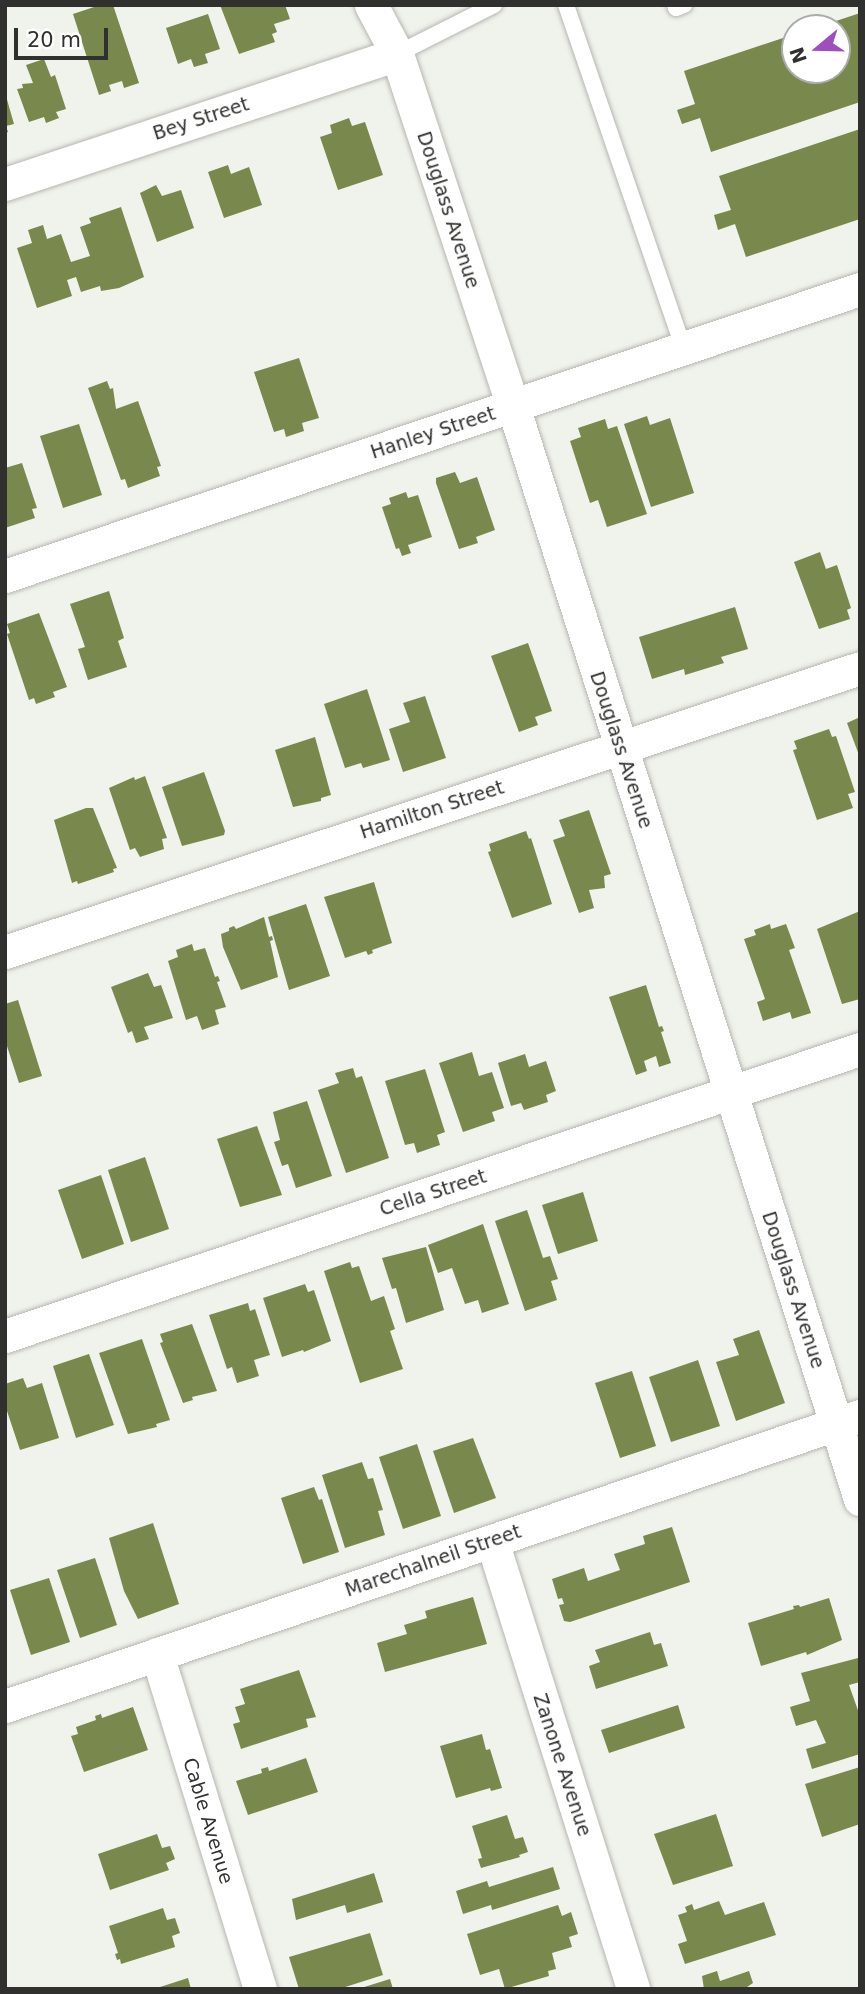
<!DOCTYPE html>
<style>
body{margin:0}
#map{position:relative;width:865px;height:1994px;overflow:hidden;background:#f0f2ec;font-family:"DejaVu Sans",sans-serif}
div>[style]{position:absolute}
.building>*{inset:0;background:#79884c}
.roads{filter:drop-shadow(0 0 2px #b6b7b1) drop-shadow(0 0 2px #b6b7b1)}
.service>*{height:16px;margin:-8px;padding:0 8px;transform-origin:8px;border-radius:8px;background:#fff}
.minor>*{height:33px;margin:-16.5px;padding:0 16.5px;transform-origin:16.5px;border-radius:16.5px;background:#fff}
span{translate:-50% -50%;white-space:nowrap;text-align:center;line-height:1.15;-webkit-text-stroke:5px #fff;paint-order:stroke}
.street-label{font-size:19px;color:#30312e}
.frame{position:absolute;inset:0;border:7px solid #30312e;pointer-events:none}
.north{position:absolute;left:781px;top:14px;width:70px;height:70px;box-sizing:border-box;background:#fff;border:2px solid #acadab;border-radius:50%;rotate:251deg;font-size:19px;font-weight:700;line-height:28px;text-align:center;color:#30312e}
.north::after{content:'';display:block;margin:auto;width:24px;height:32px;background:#9f4ebe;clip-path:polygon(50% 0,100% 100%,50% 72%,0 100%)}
.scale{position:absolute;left:14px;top:28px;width:94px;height:32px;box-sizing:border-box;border:4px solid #30312e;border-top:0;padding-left:9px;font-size:21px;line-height:24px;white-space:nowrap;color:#30312e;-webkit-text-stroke:5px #fff;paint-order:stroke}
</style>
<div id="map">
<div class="building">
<div style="clip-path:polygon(100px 5px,113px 5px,139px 83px,124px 88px,122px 81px,109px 85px,111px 91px,99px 95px,73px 14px)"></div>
<div style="clip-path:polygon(220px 5px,285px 5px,290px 19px,274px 24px,277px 32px,272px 34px,275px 42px,239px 54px)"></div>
<div style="clip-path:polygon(860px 13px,860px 102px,711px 152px,700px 118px,682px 124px,677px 110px,695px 104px,684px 71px,795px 34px,795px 70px,837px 70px,837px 28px,815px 28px)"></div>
<div style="clip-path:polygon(208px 14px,220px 49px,205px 54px,208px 63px,194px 67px,191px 59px,178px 64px,166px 28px)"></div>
<div style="clip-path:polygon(44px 59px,51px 77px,55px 75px,66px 109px,56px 112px,59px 118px,46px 123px,44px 117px,29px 122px,17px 89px,23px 88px,22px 84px,33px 83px,26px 65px)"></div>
<div style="clip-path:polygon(6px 96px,14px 124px,6px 126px,8px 132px,5px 133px)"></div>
<div style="clip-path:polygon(349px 118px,352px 126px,365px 122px,383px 175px,338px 190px,320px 137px,332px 133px,330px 125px)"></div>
<div style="clip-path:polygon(860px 129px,860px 219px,746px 257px,735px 224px,718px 230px,714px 215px,731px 210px,719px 176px)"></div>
<div style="clip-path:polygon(228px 165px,231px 174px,249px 167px,262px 205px,224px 218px,208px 172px)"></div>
<div style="clip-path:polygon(156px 185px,162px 196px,181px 190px,194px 228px,157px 242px,140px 193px)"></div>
<div style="clip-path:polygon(121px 207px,144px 277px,119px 288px,101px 291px,100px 286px,81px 292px,76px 277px,67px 280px,72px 296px,37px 308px,17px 248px,32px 243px,28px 230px,43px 225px,47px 239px,61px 234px,71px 262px,90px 256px,80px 227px,91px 223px,89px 218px)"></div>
<div style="clip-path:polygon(299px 358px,319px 418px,302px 423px,304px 431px,286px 437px,284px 429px,274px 432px,254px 372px)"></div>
<div style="clip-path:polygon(107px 381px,110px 389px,113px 388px,116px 409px,138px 401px,161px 466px,157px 467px,160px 476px,128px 488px,125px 479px,121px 480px,88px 388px)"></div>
<div style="clip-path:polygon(647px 416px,650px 425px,670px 418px,694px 493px,651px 507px,624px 424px)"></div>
<div style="clip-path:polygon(605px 419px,608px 429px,617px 426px,647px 514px,607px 527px,598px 500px,590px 503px,570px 441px,581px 437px,578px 428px)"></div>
<div style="clip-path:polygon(79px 424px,102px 495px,63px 508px,40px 436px)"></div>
<div style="clip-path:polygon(22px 463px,37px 508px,32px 509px,35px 518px,5px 528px,5px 468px)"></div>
<div style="clip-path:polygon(455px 472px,460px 483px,477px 477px,495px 530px,476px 537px,478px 543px,459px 549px,436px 483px,436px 478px)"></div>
<div style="clip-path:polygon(406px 492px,408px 498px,418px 495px,432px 537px,408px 545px,411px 553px,402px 556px,399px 548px,396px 549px,382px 507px,391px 504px,389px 498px)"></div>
<div style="clip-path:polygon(820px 552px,826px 569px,837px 565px,851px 608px,847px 610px,850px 619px,819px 629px,794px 562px)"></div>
<div style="clip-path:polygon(109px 591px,124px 638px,118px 641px,127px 667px,88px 680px,78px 649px,85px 647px,70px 604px)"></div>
<div style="clip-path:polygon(735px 607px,748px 649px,721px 657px,724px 663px,685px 675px,684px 669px,652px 679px,639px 637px)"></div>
<div style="clip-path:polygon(39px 613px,67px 687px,53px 692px,55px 697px,36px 704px,34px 698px,29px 700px,7px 634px,10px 633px,7px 624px)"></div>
<div style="clip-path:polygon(528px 643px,552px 711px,535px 717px,538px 725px,519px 732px,491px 656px)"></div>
<div style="clip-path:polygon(367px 689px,390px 760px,363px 768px,361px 763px,345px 768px,324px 704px)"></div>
<div style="clip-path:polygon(425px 696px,446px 758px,403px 772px,389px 729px,410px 722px,403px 703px)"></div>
<div style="clip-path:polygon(860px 717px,860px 754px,859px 755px,847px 723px)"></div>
<div style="clip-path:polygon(829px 729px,832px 737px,836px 736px,855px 792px,848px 794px,853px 808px,817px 820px,793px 750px,797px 749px,794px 741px)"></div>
<div style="clip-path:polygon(315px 737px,331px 795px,321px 798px,321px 801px,293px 807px,275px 750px)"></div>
<div style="clip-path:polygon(204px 772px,225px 831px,224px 835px,182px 846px,162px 787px)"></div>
<div style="clip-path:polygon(145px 776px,167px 838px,162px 839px,164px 849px,140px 857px,135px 848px,130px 850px,109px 788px,134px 777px,135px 780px)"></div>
<div style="clip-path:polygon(86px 808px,93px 808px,117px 868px,113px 869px,114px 872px,78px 884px,77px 881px,72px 883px,54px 820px)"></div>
<div style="clip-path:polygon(589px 810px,611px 874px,604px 876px,605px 888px,589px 890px,594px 908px,579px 913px,553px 840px,565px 836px,559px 820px)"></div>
<div style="clip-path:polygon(526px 831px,529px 839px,531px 838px,552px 904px,512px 918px,488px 852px,491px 851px,489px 844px)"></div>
<div style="clip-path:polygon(374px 882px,392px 943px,372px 950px,373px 953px,368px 955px,366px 951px,345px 958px,324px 897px)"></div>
<div style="clip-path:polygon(306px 904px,330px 976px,289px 990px,268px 917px)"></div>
<div style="clip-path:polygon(860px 911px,860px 999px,842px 1004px,817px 929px)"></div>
<div style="clip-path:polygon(264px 917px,269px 937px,272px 936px,273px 940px,270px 941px,278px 977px,241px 990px,223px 947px,221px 934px,229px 931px,229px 928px,234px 926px,236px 929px)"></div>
<div style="clip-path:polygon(770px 924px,771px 929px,786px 924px,795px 948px,789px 950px,811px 1013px,792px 1019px,790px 1012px,763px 1021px,757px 1002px,765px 999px,744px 939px,756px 935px,754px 930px)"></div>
<div style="clip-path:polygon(192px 944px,194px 951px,205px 948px,215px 977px,218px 976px,220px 981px,217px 982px,226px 1007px,215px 1010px,219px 1024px,202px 1030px,197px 1016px,186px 1020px,168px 961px,178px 957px,176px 950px)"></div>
<div style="clip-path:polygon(148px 973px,154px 987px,161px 985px,173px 1018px,144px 1027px,149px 1039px,136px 1043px,132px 1031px,128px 1033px,111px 987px)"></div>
<div style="clip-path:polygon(646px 985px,659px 1027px,662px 1026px,664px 1031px,661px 1032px,671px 1063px,659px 1067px,656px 1056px,644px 1061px,647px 1071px,636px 1075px,609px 997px)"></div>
<div style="clip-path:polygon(18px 1000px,42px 1076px,19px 1083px,5px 1040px,5px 1004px)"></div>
<div style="clip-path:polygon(472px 1052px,479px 1076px,492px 1072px,504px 1108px,492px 1112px,495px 1121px,463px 1132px,439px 1063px)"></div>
<div style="clip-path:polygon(525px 1054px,529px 1067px,546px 1061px,556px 1091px,546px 1095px,548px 1102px,524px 1110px,521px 1103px,511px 1106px,498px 1063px)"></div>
<div style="clip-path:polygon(353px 1068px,356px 1078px,362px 1076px,389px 1158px,346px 1173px,318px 1090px,339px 1083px,335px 1073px)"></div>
<div style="clip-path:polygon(425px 1069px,445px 1132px,437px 1135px,440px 1145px,417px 1153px,414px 1143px,405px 1145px,385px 1081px)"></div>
<div style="clip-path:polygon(307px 1101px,332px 1176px,296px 1188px,288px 1164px,282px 1166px,274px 1142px,280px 1140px,273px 1112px)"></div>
<div style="clip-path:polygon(257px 1126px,282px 1195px,240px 1207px,217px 1139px)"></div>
<div style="clip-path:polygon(145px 1157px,169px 1229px,131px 1242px,108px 1170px)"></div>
<div style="clip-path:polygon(101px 1175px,124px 1244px,82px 1259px,58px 1190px)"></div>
<div style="clip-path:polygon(583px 1192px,598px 1241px,558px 1254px,542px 1205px)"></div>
<div style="clip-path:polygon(527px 1210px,543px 1258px,550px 1256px,558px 1279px,551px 1281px,557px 1300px,525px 1311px,495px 1221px)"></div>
<div style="clip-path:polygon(483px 1224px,509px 1304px,482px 1313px,478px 1300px,465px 1304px,452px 1268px,438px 1273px,428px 1245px)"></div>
<div style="clip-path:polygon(426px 1247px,444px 1310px,406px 1323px,396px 1288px,392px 1289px,382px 1258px)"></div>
<div style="clip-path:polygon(350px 1262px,352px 1268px,359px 1266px,371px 1301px,384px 1296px,395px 1329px,390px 1331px,403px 1369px,360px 1383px,324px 1271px)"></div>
<div style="clip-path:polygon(305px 1284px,308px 1292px,314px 1290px,331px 1341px,304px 1352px,303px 1350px,282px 1357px,263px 1298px)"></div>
<div style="clip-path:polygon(248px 1303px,250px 1311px,255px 1309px,270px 1355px,254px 1360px,259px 1376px,237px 1383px,232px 1367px,227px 1369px,209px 1315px)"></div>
<div style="clip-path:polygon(192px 1324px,217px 1391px,192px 1397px,193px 1400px,183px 1403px,160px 1343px,163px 1342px,160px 1334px)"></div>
<div style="clip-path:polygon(759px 1330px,785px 1403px,736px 1421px,716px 1362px,739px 1355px,733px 1339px)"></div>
<div style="clip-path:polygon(142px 1339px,170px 1420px,156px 1424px,157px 1427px,128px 1434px,99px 1353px)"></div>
<div style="clip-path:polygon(89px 1354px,114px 1425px,76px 1438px,53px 1366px)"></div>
<div style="clip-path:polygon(698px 1360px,720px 1426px,671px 1442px,649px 1377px)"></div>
<div style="clip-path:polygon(632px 1371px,656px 1446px,620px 1458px,595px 1383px)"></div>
<div style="clip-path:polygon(23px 1378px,27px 1388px,42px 1383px,59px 1438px,20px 1450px,5px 1405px,5px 1384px)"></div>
<div style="clip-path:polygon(473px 1438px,496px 1498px,454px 1513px,433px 1451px)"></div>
<div style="clip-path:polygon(417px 1444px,441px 1516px,403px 1529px,379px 1457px)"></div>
<div style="clip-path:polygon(362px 1462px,368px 1479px,373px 1478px,383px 1510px,378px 1511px,385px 1535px,345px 1548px,322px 1475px)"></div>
<div style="clip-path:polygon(314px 1487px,319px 1500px,322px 1499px,339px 1552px,303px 1564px,281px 1498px)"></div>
<div style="clip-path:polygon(153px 1523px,179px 1604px,138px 1619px,124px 1591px,109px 1538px)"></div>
<div style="clip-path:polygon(672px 1527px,690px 1582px,570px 1622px,564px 1621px,559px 1605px,564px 1604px,562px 1598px,558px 1599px,552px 1579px,584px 1568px,588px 1581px,620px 1570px,614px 1554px,645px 1544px,643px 1536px)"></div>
<div style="clip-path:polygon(95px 1558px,117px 1625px,80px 1638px,57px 1570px)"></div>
<div style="clip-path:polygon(49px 1578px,70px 1642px,31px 1655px,10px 1590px)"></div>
<div style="clip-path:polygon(473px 1597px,487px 1644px,385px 1672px,377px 1643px,407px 1634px,404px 1625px,427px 1618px,425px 1611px)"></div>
<div style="clip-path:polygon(829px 1598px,842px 1640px,807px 1655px,806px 1652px,761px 1666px,748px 1623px,794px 1609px,793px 1606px,799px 1605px,800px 1607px)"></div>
<div style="clip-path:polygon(650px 1632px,654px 1645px,661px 1643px,668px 1666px,596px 1689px,589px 1666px,600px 1662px,595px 1650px)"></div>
<div style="clip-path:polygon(858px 1658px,860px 1682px,849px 1685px,860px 1716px,860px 1754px,812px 1769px,806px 1749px,826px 1743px,816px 1720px,796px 1726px,790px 1707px,810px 1701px,801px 1673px)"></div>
<div style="clip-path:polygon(299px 1670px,316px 1717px,306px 1719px,308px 1727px,241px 1749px,233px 1724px,240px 1722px,235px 1707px,245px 1704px,240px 1689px)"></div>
<div style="clip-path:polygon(678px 1705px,685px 1728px,609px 1753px,601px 1730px)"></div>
<div style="clip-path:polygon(133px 1707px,148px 1750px,84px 1772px,71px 1736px,78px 1734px,76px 1727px,96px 1720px,95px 1716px,101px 1714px,102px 1718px)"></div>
<div style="clip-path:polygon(482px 1734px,486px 1750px,490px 1749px,502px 1788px,491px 1791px,490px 1788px,456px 1798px,440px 1746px)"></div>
<div style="clip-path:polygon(306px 1758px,318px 1792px,248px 1815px,236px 1781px,262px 1773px,261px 1769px,268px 1767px,269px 1771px)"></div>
<div style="clip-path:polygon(860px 1767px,860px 1824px,822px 1837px,805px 1784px)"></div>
<div style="clip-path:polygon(716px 1814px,733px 1866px,673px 1885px,654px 1834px)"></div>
<div style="clip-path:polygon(507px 1815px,515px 1839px,523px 1837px,528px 1852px,519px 1855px,520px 1857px,481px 1868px,478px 1859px,482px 1858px,472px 1826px)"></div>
<div style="clip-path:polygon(157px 1834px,162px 1848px,170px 1846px,175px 1859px,166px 1863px,169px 1870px,110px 1890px,98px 1854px)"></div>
<div style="clip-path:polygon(553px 1867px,560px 1889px,492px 1910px,491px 1905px,463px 1914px,456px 1891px,487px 1881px,489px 1887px)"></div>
<div style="clip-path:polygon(374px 1873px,383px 1902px,347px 1913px,345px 1905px,296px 1920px,292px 1899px)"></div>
<div style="clip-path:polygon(719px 1901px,725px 1915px,764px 1902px,776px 1935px,685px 1964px,678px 1944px,687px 1941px,678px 1915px,687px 1912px,685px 1907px,692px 1904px,694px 1910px)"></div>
<div style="clip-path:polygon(558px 1905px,562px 1916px,571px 1912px,578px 1934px,569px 1937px,572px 1947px,552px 1953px,556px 1969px,548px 1971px,549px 1976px,505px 1989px,499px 1969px,480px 1975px,467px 1934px)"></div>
<div style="clip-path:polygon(163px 1908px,167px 1920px,175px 1918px,180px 1933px,172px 1936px,175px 1947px,121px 1964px,120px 1959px,117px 1960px,115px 1954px,118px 1953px,109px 1926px)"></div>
<div style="clip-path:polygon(370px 1933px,383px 1975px,339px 1989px,299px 1989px,289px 1957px)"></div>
<div style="clip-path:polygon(717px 1971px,720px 1981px,749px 1971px,753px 1983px,744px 1989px,704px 1989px,702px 1976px)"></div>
<div style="clip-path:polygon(188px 1978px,191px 1989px,157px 1989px,157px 1988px)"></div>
<div style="clip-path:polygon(390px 1979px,393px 1989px,362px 1989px,361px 1988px)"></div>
</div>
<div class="roads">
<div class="service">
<div style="left:566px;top:5px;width:364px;rotate:71.1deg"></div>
<div style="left:675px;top:5px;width:3px;rotate:72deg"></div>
<div style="left:676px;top:8px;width:9px;rotate:-21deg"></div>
<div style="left:397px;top:54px;width:109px;rotate:-26.8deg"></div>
</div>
<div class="minor">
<div style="left:371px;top:5px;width:55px;rotate:62deg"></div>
<div style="left:397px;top:54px;width:371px;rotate:71.8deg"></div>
<div style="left:513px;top:406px;width:1147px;rotate:72.39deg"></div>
<div style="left:5px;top:184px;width:413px;rotate:-18.3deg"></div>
<div style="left:5px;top:576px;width:902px;rotate:-18.56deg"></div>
<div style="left:5px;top:952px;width:901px;rotate:-18.37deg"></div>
<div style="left:5px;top:1336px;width:902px;rotate:-18.56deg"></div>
<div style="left:492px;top:1541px;width:470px;rotate:72.5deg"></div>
<div style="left:157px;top:1654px;width:350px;rotate:72.9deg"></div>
<div style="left:5px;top:1706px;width:903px;rotate:-18.74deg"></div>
</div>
</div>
<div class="street-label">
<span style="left:201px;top:119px;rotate:-18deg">Bey Street</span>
<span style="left:448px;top:210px;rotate:72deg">Douglass Avenue</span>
<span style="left:433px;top:433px;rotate:-18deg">Hanley Street</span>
<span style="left:621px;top:750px;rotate:72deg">Douglass Avenue</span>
<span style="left:432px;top:810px;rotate:-18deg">Hamilton Street</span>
<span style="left:433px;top:1193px;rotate:-18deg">Cella Street</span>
<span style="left:793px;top:1290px;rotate:72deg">Douglass Avenue</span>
<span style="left:433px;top:1561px;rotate:-19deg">Marechalneil Street</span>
<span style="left:562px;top:1765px;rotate:72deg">Zanone Avenue</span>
<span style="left:208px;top:1821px;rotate:73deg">Cable Avenue</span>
</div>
<div class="frame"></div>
<div class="north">N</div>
<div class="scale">20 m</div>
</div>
